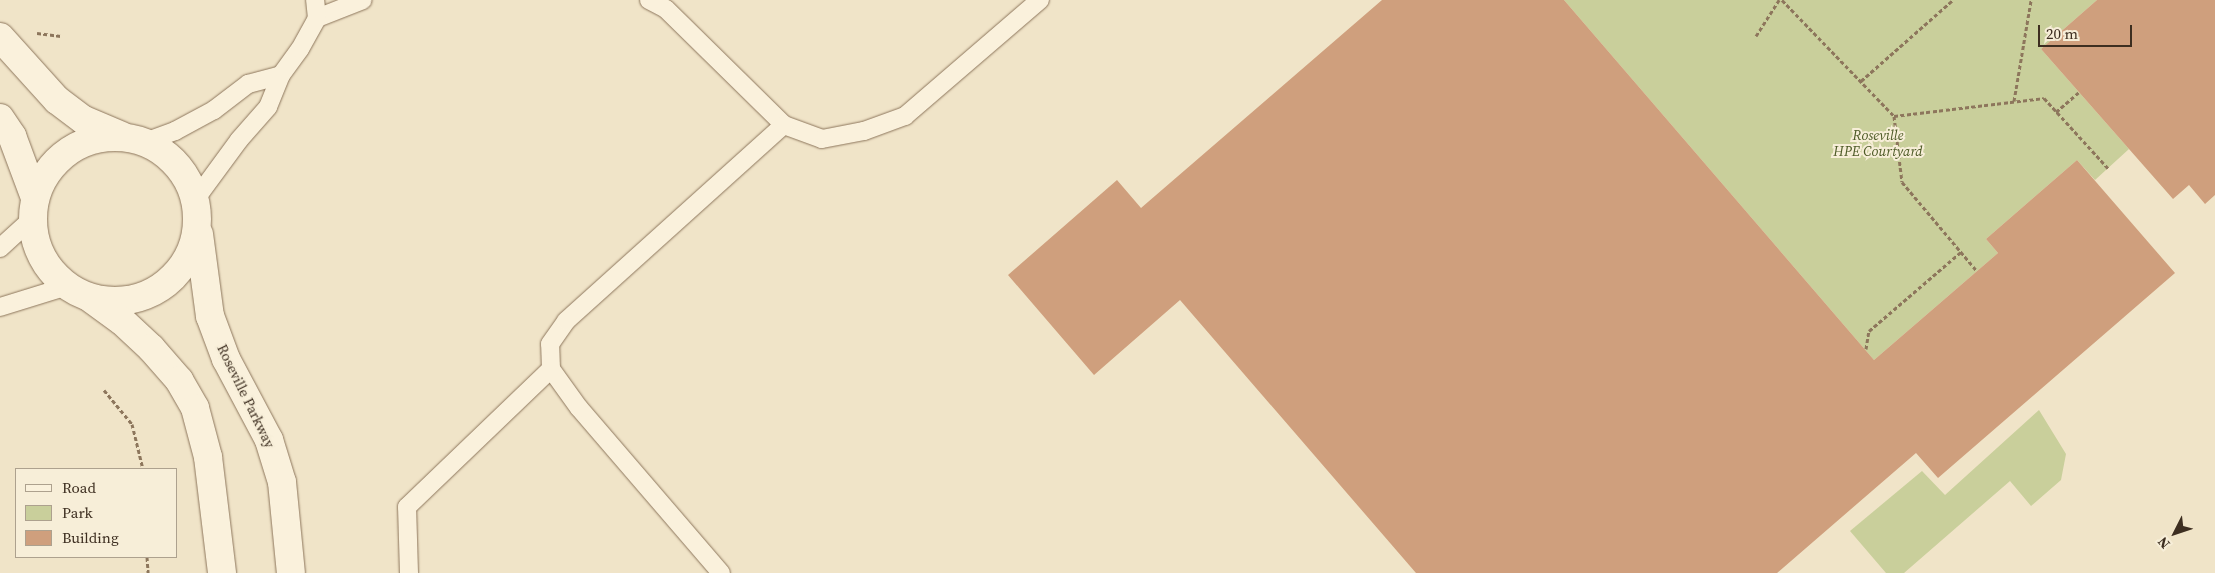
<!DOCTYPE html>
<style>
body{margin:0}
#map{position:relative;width:2215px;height:573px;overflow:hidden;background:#f0e4c8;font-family:"Source Serif 4",serif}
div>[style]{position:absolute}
.green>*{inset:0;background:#c9cf9b}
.building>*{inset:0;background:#cf9f7d}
.path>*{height:3px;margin-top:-1.5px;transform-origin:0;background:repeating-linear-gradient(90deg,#8d765c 0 4px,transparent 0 6.5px)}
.roads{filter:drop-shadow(0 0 1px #8d765c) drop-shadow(0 0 1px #8d765c)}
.service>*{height:18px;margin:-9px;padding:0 9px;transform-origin:9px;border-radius:9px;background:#faf1dc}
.tertiary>*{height:28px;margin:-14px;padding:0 14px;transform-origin:14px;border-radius:14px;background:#faf1dc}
.tertiary>.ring{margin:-14px;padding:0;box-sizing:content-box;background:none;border:28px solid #faf1dc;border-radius:50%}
span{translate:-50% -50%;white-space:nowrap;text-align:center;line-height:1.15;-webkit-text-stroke:4px #f7eed8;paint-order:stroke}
.park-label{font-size:14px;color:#4d5a26;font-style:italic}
.street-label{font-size:14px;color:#3d2e20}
.legend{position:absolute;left:15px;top:468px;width:162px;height:90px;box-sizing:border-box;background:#f7eed8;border:1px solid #ada18e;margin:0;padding:6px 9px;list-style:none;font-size:15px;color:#3d2e20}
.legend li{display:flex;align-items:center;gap:10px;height:25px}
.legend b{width:25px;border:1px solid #ada18e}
.north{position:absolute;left:2150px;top:508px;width:50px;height:50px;-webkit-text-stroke:4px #f7eed8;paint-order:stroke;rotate:229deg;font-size:14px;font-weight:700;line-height:20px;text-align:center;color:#3d2e20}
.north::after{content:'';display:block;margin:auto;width:18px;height:22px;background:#3d2e20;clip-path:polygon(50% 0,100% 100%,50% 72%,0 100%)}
.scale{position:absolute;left:2038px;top:25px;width:94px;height:22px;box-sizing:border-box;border:2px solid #3d2e20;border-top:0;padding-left:6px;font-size:15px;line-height:18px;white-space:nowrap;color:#3d2e20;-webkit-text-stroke:4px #f7eed8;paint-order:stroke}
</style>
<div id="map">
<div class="green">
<div style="clip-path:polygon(1564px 0,2097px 0,2041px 49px,2129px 149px,2095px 180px,2077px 160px,1986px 239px,1998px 253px,1874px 360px)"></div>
<div style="clip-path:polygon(2039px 410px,2066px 454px,2061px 480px,2031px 506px,2010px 481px,1904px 573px,1886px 573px,1850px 531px,1922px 471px,1945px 495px)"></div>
</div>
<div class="building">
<div style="clip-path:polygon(1382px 0,1564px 0,1874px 360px,1998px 253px,1986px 239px,2077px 160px,2175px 273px,1938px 478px,1916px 453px,1777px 573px,1416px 573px,1180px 300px,1094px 375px,1008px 275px,1117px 180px,1141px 208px)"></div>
<div style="clip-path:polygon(2097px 0,2215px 0,2215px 195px,2205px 204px,2189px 185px,2173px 199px,2041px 49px)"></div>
</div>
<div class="path">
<div style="left:1782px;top:0;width:161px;rotate:46deg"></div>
<div style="left:1894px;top:116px;width:66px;rotate:83.1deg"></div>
<div style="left:1902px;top:182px;width:116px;rotate:49.9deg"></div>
<div style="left:37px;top:33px;width:26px;rotate:7deg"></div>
<div style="left:1756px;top:36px;width:43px;rotate:-57.4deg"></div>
<div style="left:1861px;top:81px;width:123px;rotate:-41.4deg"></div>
<div style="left:2014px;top:101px;width:102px;rotate:-80.4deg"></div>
<div style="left:2056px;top:112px;width:30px;rotate:-41deg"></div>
<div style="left:1894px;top:116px;width:151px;rotate:-6.8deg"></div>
<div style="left:2044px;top:98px;width:95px;rotate:47.6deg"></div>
<div style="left:1866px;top:349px;width:18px;rotate:-81deg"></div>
<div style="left:1869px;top:331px;width:121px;rotate:-40.7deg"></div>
<div style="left:104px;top:390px;width:44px;rotate:50.5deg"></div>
<div style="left:132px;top:424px;width:46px;rotate:76.3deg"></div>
<div style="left:147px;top:557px;width:16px;rotate:86deg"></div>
</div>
<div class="roads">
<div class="service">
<div style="left:649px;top:0;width:19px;rotate:28deg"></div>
<div style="left:666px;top:9px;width:165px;rotate:44.5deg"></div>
<div style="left:784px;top:125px;width:40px;rotate:20.2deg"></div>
<div style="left:822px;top:139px;width:43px;rotate:-10.8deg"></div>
<div style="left:864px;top:131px;width:44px;rotate:-20.1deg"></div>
<div style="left:905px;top:116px;width:178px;rotate:-40.7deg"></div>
<div style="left:317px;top:18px;width:49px;rotate:-21.4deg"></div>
<div style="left:145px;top:142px;width:32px;rotate:-20deg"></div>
<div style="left:175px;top:131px;width:44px;rotate:-28.3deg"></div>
<div style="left:214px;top:110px;width:43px;rotate:-37.4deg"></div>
<div style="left:248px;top:84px;width:34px;rotate:-15deg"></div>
<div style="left:195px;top:200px;width:74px;rotate:-53.7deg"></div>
<div style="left:239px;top:140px;width:44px;rotate:-48.7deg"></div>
<div style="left:268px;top:107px;width:35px;rotate:-68deg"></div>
<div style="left:281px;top:75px;width:32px;rotate:-54deg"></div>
<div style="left:300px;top:49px;width:35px;rotate:-61deg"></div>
<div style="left:317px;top:18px;width:18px;rotate:-96deg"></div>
<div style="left:0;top:248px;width:45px;rotate:-42.3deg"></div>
<div style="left:0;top:307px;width:71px;rotate:-17.2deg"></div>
<div style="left:409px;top:573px;width:66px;rotate:-91.7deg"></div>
<div style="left:407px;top:507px;width:199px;rotate:-43.8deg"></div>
<div style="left:721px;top:573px;width:218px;rotate:-130.7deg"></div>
<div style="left:579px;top:408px;width:48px;rotate:-125.7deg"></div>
<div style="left:551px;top:369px;width:25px;rotate:-92deg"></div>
<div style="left:550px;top:344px;width:28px;rotate:-55deg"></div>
<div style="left:566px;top:321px;width:293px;rotate:-42deg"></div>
</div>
<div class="tertiary">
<div style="left:0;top:37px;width:85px;rotate:47.9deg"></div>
<div style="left:57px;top:100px;width:34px;rotate:37deg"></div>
<div style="left:84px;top:120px;width:41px;rotate:22.8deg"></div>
<div style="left:0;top:118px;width:22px;rotate:56deg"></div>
<div style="left:12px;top:136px;width:66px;rotate:69.6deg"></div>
<div class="ring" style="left:33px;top:137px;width:136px;height:136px"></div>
<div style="left:199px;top:234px;width:83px;rotate:82.4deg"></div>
<div style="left:210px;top:316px;width:46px;rotate:69.6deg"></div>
<div style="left:226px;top:359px;width:92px;rotate:62deg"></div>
<div style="left:269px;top:440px;width:44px;rotate:72.8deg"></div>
<div style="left:282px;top:482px;width:91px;rotate:84.4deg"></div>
<div style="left:90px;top:298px;width:39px;rotate:36deg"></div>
<div style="left:122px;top:321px;width:40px;rotate:43deg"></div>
<div style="left:151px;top:348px;width:43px;rotate:48.8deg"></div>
<div style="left:179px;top:380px;width:32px;rotate:60deg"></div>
<div style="left:195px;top:408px;width:51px;rotate:75.1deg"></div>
<div style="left:208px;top:457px;width:117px;rotate:83.1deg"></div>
</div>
</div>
<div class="park-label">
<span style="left:1878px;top:143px">Roseville<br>HPE Courtyard</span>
</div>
<div class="street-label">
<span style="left:246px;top:396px;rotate:64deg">Roseville Parkway</span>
</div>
<ul class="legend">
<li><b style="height:6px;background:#faf1dc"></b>Road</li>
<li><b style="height:14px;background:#c9cf9b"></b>Park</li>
<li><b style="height:14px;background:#cf9f7d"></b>Building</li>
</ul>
<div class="north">N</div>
<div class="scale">20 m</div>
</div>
